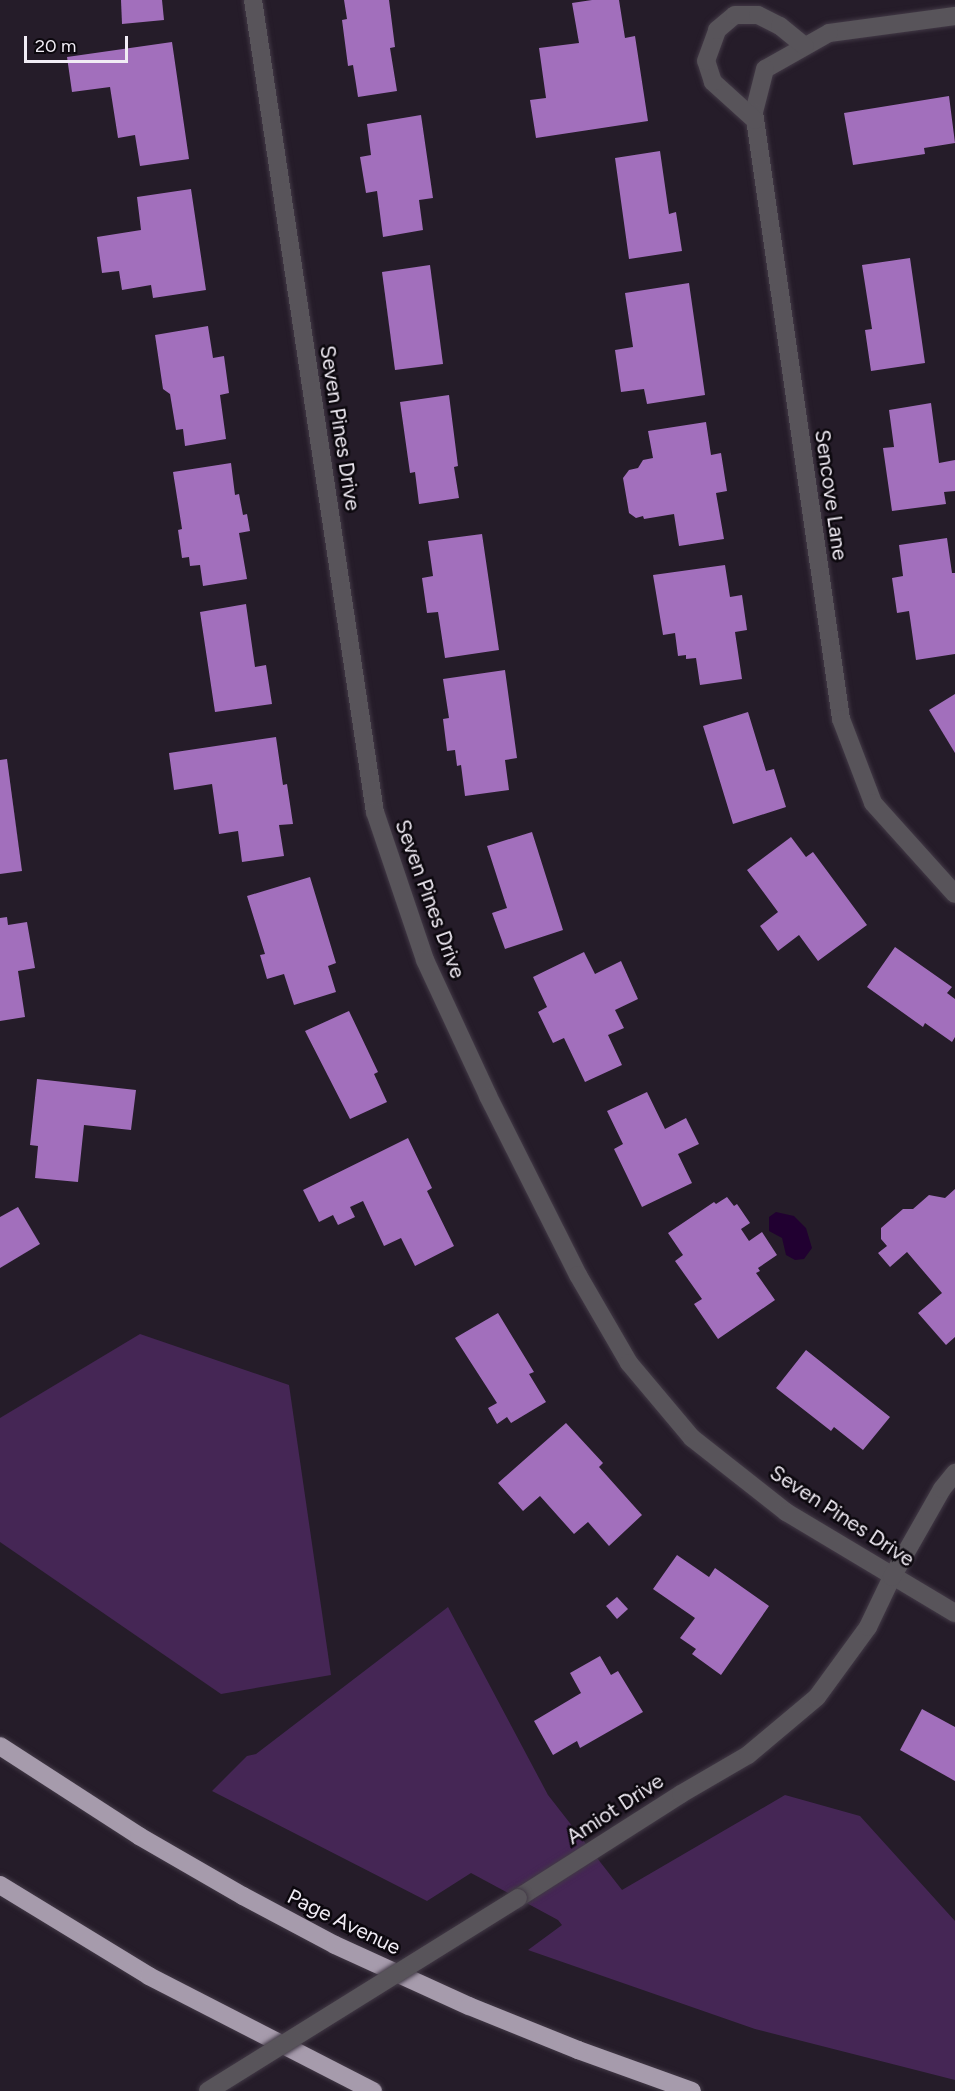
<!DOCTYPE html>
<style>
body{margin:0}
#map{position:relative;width:955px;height:2091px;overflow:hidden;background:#251c29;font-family:Figtree,sans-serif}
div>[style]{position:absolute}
.green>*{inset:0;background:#452655}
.water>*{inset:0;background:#210031}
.building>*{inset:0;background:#a26fbc}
.roads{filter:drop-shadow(0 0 2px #423946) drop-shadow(0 0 2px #423946)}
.minor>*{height:18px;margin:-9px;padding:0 9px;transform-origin:9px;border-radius:9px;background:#58545a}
.highway>*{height:18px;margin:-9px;padding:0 9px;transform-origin:9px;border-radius:9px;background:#a69bac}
.bridges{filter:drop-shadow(0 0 2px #423946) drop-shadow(0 0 2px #423946)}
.minor-bridge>*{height:18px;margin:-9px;padding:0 9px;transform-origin:9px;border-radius:9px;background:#58545a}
span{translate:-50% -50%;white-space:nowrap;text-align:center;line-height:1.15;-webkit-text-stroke:5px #0c080e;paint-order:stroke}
.street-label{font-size:21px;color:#f1ecf5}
.scale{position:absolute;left:24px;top:36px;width:104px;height:27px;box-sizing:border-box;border:3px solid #f1ecf5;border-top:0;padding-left:8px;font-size:18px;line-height:21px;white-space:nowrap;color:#f1ecf5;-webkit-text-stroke:4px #0c080e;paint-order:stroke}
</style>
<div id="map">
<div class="green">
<div style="clip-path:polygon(140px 1334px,289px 1385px,331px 1675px,221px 1694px,0 1542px,0 1418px)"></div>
<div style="clip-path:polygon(448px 1607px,548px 1795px,622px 1890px,785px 1795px,860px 1816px,955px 1921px,955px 2080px,755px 2029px,528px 1950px,562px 1925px,558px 1920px,471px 1873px,427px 1901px,212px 1791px,247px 1756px,256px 1754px)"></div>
</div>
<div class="water">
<div style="clip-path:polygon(776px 1212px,794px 1216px,806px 1228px,812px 1248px,804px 1259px,795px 1260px,786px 1255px,782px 1238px,769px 1231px,769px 1217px)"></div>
</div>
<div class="building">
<div style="clip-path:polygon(121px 0,162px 0,164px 20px,122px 24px)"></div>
<div style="clip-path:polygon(344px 0,389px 0,395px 47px,390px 48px,397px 91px,358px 97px,353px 65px,348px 66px,342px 20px,347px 19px)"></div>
<div style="clip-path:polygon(592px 0,619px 0,625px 38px,635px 36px,648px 121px,536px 138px,530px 100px,546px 98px,539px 48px,579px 43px,572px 3px)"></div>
<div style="clip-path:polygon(172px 42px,189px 159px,140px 166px,135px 135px,118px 138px,110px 87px,72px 92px,67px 57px)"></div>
<div style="clip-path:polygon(949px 96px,955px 143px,924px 148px,925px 154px,853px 165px,844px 113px)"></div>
<div style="clip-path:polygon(421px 115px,433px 198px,419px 200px,423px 230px,383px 237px,377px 191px,366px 193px,360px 157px,371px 155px,367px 124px)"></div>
<div style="clip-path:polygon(660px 151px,669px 214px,676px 212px,682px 251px,629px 259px,615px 158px)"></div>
<div style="clip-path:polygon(191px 189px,206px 290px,153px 298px,151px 285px,122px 290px,119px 271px,102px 273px,97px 237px,141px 230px,137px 197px)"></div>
<div style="clip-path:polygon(910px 258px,925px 363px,871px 371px,865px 330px,872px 329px,862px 265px)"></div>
<div style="clip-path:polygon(430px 265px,443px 364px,395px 370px,382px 272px)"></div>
<div style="clip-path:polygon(689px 283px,705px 395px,647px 404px,644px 389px,621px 392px,615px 350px,633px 347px,625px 293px)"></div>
<div style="clip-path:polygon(208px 326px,213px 358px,224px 356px,229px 393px,220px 395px,226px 439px,185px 446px,183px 429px,176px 430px,170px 394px,163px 389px,155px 335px)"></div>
<div style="clip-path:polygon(449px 395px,458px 466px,454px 467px,459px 498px,419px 504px,415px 472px,410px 473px,400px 402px)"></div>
<div style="clip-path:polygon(931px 403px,939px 463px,955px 460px,955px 491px,944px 492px,946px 504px,892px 511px,883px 448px,894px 447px,889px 410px)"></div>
<div style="clip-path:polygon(706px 422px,711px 455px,721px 453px,727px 491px,716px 493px,724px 539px,679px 546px,674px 514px,644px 519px,643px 516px,636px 518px,629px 513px,623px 478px,629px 470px,638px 468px,643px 460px,653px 458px,648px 431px)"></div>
<div style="clip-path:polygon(231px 463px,235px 495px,239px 494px,243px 515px,247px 514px,250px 531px,239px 533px,247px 579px,203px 586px,200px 565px,190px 566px,189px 557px,182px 558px,178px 530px,182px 529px,173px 472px)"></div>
<div style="clip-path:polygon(482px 534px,499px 650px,445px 658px,438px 612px,427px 613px,422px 578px,433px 576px,428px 541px)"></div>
<div style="clip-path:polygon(947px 538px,952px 573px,955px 573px,955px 654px,916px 660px,909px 611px,897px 613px,892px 578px,903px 576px,899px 545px)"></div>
<div style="clip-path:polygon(725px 565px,730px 597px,742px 595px,747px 630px,735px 632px,742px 679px,700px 685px,696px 658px,686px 659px,686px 655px,678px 656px,675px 633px,663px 635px,653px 575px)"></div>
<div style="clip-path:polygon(246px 604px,255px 667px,266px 665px,272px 704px,215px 712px,200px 612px)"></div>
<div style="clip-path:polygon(505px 670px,517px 758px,505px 760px,509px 790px,465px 796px,461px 765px,457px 766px,455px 750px,447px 751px,443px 719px,449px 718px,443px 679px)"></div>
<div style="clip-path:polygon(955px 694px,955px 753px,929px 710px)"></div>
<div style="clip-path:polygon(748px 712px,766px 771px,774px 769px,786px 807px,733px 824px,703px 726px)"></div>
<div style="clip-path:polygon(276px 737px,283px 785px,287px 784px,293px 824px,279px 825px,284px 856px,242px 862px,238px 831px,219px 834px,212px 784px,174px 790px,169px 753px)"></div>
<div style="clip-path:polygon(7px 759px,22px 871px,0 874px,0 760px)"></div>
<div style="clip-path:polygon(532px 832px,563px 930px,505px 949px,492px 913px,507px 908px,487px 846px)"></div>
<div style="clip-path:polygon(791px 837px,806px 857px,813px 852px,867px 925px,818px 961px,799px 935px,778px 951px,760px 926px,778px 912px,747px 870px)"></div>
<div style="clip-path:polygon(310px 877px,336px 963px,328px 966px,336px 992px,294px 1005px,284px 974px,267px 979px,260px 955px,265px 954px,247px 896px)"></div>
<div style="clip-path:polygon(7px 917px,8px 925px,27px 922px,35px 968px,18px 971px,25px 1017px,0 1021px,0 918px)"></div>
<div style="clip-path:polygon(895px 947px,952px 987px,947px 993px,955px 999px,955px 1037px,952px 1042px,925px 1023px,923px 1027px,867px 987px)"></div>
<div style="clip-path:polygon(584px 952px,595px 974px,621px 961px,638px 999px,615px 1010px,624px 1028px,608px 1035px,622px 1065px,585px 1082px,564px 1038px,553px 1043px,538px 1012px,547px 1007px,533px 977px)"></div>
<div style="clip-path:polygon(349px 1011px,378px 1072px,374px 1074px,387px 1102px,350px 1119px,305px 1031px)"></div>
<div style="clip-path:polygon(37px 1079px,136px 1090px,131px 1130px,84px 1125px,78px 1182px,35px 1178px,38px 1146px,30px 1145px)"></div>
<div style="clip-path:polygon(647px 1092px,665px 1129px,686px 1118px,699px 1144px,678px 1154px,692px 1183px,642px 1207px,614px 1149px,623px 1144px,607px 1111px)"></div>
<div style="clip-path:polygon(408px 1138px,432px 1188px,427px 1191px,454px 1246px,415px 1266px,401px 1238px,384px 1246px,363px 1201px,350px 1207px,355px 1217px,338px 1225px,333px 1215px,319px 1222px,303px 1190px)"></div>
<div style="clip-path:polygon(955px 1189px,955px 1337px,946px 1345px,918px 1313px,942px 1293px,907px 1252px,890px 1267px,878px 1253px,887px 1246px,881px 1239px,881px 1228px,903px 1209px,913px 1209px,929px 1195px,945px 1198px)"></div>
<div style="clip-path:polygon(727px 1197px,734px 1206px,737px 1204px,750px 1223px,741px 1229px,749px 1241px,762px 1232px,777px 1255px,758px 1268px,760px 1271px,756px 1273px,775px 1300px,718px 1339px,694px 1304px,702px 1299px,675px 1261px,683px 1255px,668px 1233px,714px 1202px,716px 1204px)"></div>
<div style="clip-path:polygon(18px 1207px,40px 1244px,0 1268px,0 1217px)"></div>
<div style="clip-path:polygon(498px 1313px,534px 1372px,529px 1374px,546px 1402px,511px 1423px,507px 1417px,497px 1424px,488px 1408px,497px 1403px,455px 1338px)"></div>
<div style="clip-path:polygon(806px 1350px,890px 1417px,863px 1450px,834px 1427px,831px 1431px,776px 1388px)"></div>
<div style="clip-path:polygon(566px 1423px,603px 1463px,599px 1467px,642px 1515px,609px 1546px,588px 1522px,574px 1534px,540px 1496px,523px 1511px,498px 1483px)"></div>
<div style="clip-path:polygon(677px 1555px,709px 1577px,715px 1568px,769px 1606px,721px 1675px,692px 1654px,696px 1649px,680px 1638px,695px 1618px,653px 1589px)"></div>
<div style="clip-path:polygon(617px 1597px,628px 1609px,617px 1619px,606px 1606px)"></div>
<div style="clip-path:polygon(600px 1656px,611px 1675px,618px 1671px,643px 1712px,580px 1748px,577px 1741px,553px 1755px,534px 1721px,581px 1693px,570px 1673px)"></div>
<div style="clip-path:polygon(922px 1709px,955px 1727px,955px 1781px,900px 1750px)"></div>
</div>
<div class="roads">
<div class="minor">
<div style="left:253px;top:0;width:821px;rotate:81.46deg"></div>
<div style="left:375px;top:812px;width:156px;rotate:71.3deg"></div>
<div style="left:425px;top:960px;width:150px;rotate:65.1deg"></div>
<div style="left:488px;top:1096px;width:200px;rotate:63.3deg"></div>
<div style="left:578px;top:1275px;width:102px;rotate:59.9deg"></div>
<div style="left:629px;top:1363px;width:98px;rotate:50deg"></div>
<div style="left:692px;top:1438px;width:120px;rotate:38.2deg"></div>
<div style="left:786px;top:1512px;width:197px;rotate:30.9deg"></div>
<div style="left:955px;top:16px;width:127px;rotate:172.3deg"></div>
<div style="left:829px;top:33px;width:73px;rotate:150.6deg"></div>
<div style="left:765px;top:69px;width:44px;rotate:104.3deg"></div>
<div style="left:754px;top:112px;width:613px;rotate:81.84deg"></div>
<div style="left:841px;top:719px;width:90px;rotate:69.1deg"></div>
<div style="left:873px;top:803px;width:122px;rotate:48deg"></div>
<div style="left:755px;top:120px;width:57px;rotate:-137.9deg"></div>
<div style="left:713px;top:82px;width:22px;rotate:-108deg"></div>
<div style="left:706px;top:61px;width:33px;rotate:-70deg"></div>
<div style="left:717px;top:30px;width:23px;rotate:-40deg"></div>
<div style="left:735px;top:15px;width:23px"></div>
<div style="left:758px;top:15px;width:25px;rotate:27deg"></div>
<div style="left:780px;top:26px;width:32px;rotate:39deg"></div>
<div style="left:518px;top:1898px;width:193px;rotate:-32.5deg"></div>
<div style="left:681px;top:1794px;width:78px;rotate:-30.2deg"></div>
<div style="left:748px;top:1755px;width:90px;rotate:-40deg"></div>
<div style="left:817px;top:1697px;width:87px;rotate:-53.9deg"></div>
<div style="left:868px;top:1627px;width:55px;rotate:-64.4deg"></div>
<div style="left:892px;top:1577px;width:101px;rotate:-60.4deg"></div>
<div style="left:942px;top:1489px;width:21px;rotate:-51deg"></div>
</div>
<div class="highway">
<div style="left:0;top:1746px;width:166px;rotate:32.9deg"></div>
<div style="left:139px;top:1836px;width:120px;rotate:30deg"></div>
<div style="left:243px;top:1896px;width:104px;rotate:28deg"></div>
<div style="left:335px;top:1945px;width:147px;rotate:24.5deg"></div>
<div style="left:469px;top:2006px;width:118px;rotate:22deg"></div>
<div style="left:578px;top:2050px;width:121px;rotate:19.8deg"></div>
<div style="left:0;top:1885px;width:175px;rotate:31.4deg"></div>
<div style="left:149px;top:1976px;width:252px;rotate:27.2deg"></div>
</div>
</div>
<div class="bridges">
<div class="minor-bridge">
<div style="left:208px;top:2091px;width:365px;rotate:-31.9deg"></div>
</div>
</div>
<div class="street-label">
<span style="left:340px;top:428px;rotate:81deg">Seven Pines Drive</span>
<span style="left:831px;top:495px;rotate:82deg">Sencove Lane</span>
<span style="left:430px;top:899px;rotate:70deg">Seven Pines Drive</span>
<span style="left:842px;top:1516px;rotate:33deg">Seven Pines Drive</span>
<span style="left:615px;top:1809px;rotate:-33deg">Amiot Drive</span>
<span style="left:344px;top:1922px;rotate:26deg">Page Avenue</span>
</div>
<div class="scale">20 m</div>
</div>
